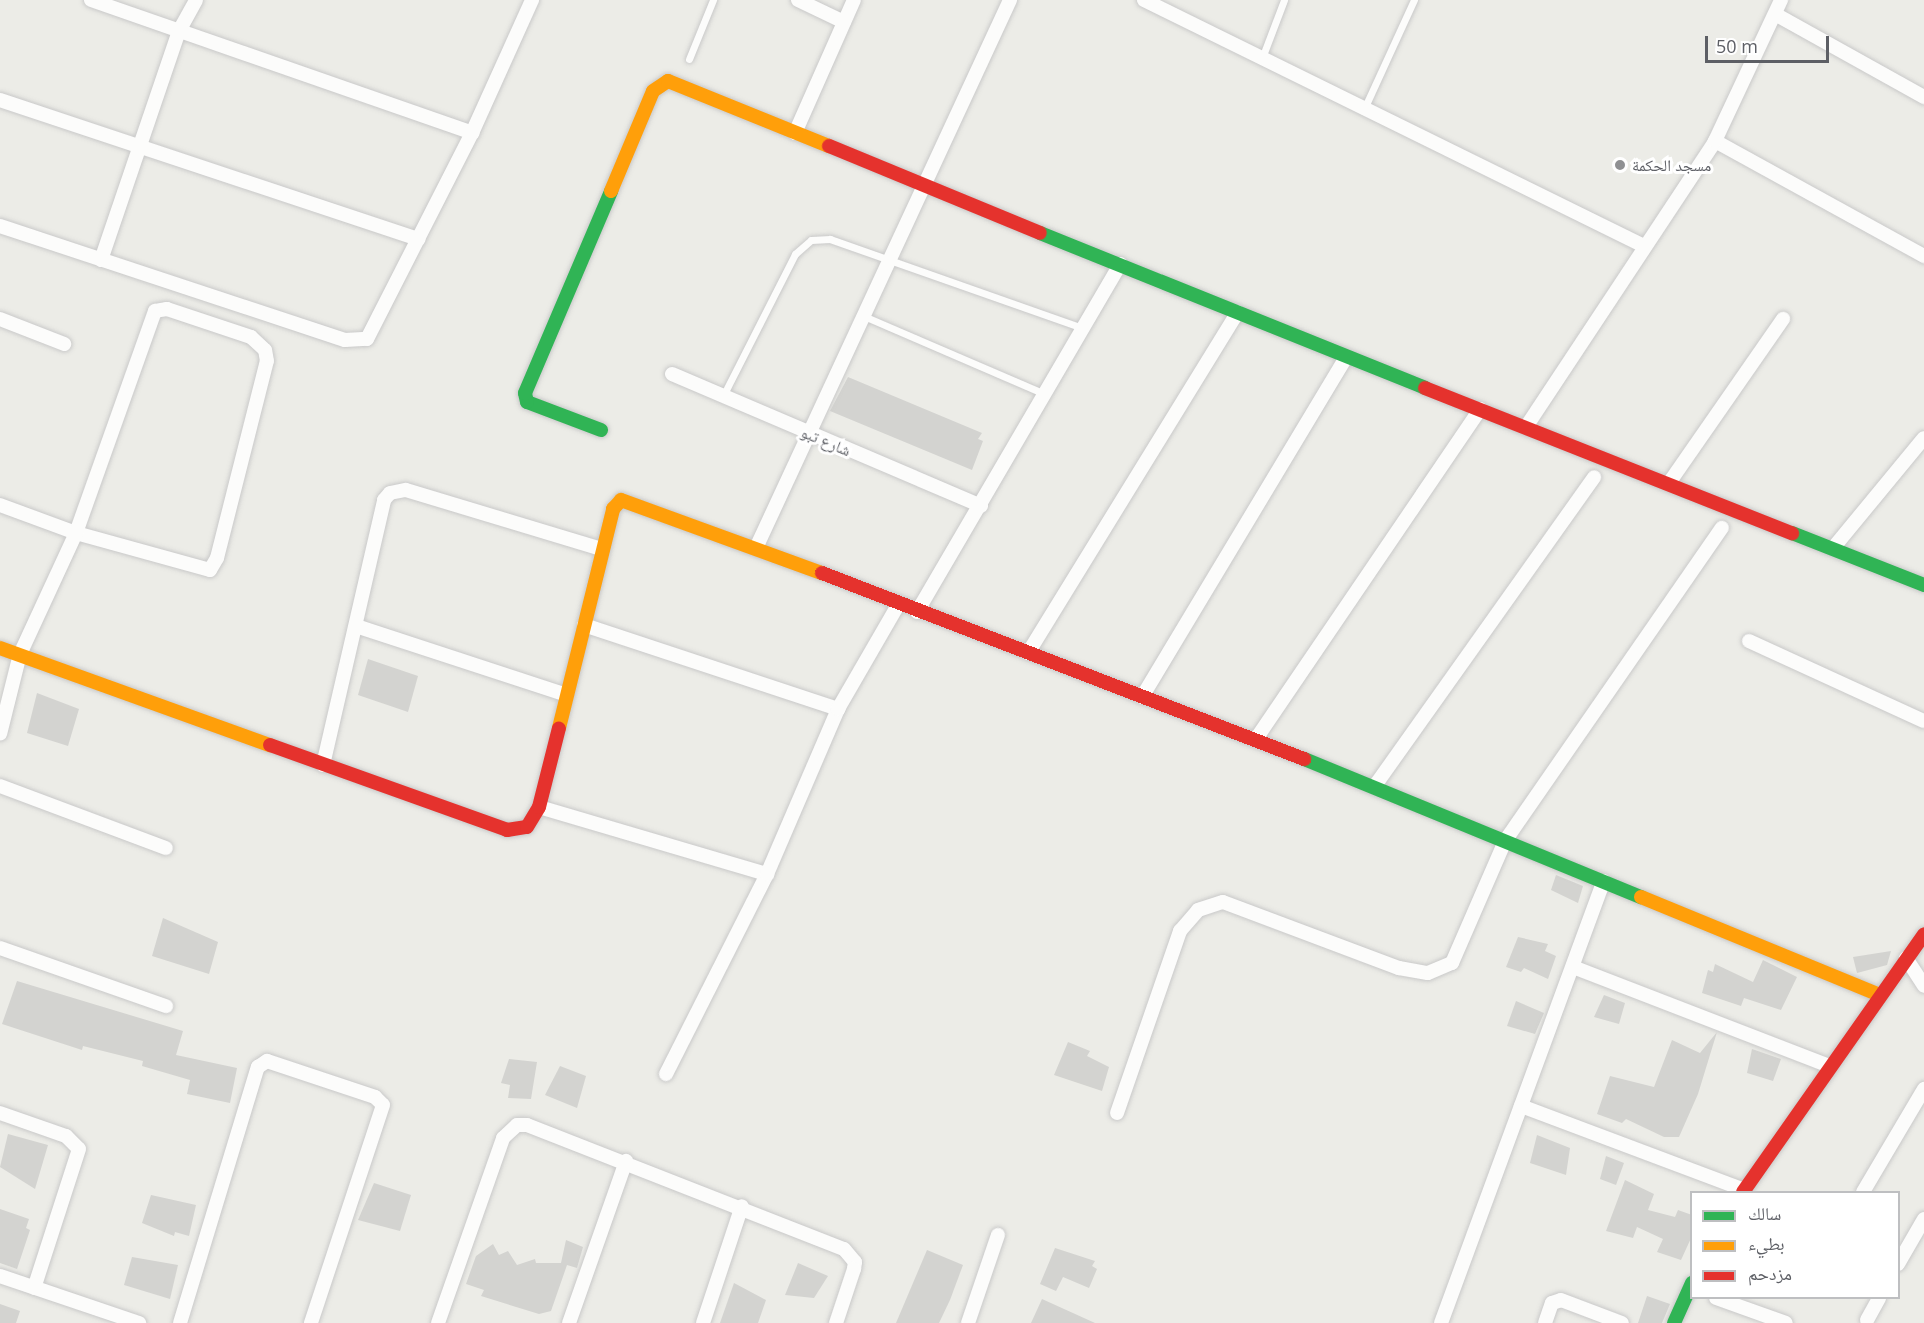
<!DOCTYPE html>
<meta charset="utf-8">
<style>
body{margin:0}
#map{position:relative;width:1924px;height:1323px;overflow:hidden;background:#ecece7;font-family:"Open Sans","Noto Naskh Arabic",sans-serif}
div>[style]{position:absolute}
.building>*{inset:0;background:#d3d3d0}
.roads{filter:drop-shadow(0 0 2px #c9c9c9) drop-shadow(0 0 2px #c9c9c9)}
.lane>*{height:7px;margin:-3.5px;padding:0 3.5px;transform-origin:3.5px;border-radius:3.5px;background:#fcfcfb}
.street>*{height:14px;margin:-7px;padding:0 7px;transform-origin:7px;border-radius:7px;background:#fcfcfb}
.fast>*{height:14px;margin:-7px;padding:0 7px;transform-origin:7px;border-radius:7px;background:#30b455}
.slow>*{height:14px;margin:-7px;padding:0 7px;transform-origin:7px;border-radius:7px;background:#ff9f0a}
.jam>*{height:14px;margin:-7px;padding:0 7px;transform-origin:7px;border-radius:7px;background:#e5322d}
.dots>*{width:16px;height:16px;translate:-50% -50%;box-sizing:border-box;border:3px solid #fff;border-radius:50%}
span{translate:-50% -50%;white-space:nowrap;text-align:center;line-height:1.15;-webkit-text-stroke:6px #fff;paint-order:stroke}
.poi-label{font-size:16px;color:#5d5f65}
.left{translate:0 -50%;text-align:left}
.street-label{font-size:16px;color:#5d5f65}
.legend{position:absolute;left:1690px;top:1191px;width:210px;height:108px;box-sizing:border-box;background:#fff;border:2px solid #bebfc1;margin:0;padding:8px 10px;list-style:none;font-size:18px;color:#5d5f65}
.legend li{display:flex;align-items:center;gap:12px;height:30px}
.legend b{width:30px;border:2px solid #bebfc1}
.scale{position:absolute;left:1705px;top:36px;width:124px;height:27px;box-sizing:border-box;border:3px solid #5d5f65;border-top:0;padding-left:8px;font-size:18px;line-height:21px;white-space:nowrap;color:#5d5f65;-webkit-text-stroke:4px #fff;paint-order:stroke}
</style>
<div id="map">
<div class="building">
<div style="clip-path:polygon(848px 377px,982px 433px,978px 439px,983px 441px,972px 470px,830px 411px)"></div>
<div style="clip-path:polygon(368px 659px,418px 676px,408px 712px,358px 695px)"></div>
<div style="clip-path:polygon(37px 693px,79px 709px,68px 746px,27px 733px)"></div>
<div style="clip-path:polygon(1556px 875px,1583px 886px,1578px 903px,1551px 890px)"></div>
<div style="clip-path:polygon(163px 918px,218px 942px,209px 974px,152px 956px)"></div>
<div style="clip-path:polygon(1518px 937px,1548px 944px,1545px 951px,1556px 956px,1548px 979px,1524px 968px,1521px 972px,1506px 967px)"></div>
<div style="clip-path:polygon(1891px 951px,1887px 965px,1857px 973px,1853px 957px)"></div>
<div style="clip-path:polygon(1763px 960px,1797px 977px,1781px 1010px,1744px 998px,1741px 1006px,1702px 993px,1708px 970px,1713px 972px,1715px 964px,1753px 982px)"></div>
<div style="clip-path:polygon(17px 981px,183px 1031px,176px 1055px,237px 1068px,230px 1103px,187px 1094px,190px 1080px,142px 1066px,143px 1061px,83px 1046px,82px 1050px,2px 1024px)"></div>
<div style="clip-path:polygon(1604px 995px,1625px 1003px,1619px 1024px,1594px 1017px)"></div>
<div style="clip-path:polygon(1516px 1001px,1544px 1013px,1535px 1034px,1507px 1026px)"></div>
<div style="clip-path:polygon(1717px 1032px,1698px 1094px,1679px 1137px,1664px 1137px,1626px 1119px,1622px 1123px,1597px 1114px,1610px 1076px,1654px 1087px,1672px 1040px,1700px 1053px)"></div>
<div style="clip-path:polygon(1068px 1042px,1090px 1051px,1087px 1056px,1109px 1067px,1102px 1091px,1054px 1075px)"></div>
<div style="clip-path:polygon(1752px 1049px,1781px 1059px,1773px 1081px,1747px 1073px)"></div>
<div style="clip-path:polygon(509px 1059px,537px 1062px,531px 1099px,508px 1098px,510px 1085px,501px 1083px)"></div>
<div style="clip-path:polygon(560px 1066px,586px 1076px,577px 1108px,545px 1095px)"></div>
<div style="clip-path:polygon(8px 1134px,48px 1145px,35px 1189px,0 1167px)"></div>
<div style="clip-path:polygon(1537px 1135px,1570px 1148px,1566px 1175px,1530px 1163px)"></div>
<div style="clip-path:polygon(1606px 1156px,1624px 1163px,1616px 1185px,1600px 1179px)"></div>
<div style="clip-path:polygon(1625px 1180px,1654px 1194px,1648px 1210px,1675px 1217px,1678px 1210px,1692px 1215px,1692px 1236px,1681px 1260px,1657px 1252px,1663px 1239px,1637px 1227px,1633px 1238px,1606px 1231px)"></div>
<div style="clip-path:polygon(374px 1183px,411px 1195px,400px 1231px,358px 1220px)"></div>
<div style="clip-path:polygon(151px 1195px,196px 1205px,189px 1236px,175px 1232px,174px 1236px,142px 1223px)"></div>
<div style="clip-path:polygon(0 1209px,29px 1219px,26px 1228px,30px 1230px,17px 1269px,0 1263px)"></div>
<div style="clip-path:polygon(566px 1240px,583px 1247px,577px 1268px,567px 1265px,551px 1311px,539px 1314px,481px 1296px,484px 1290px,466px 1284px,476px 1256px,493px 1244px,499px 1255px,508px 1251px,517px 1265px,535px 1259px,536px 1263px,561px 1263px)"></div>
<div style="clip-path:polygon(1055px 1248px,1095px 1261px,1092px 1266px,1097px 1269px,1089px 1288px,1063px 1277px,1056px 1291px,1040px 1284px)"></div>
<div style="clip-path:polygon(927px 1250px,963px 1265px,950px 1300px,939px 1323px,896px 1323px)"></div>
<div style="clip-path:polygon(132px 1257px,178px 1265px,170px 1299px,124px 1285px)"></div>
<div style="clip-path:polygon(798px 1263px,828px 1276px,814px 1298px,785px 1295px)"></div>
<div style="clip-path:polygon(734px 1283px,766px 1300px,758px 1323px,720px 1323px)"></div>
<div style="clip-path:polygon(1647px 1296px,1670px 1304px,1662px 1323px,1638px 1323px)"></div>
<div style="clip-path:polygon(1042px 1299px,1095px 1323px,1031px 1323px)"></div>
<div style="clip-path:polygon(0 1304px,20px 1311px,16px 1323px,0 1323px)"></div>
</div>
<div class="roads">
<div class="lane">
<div style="left:1262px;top:58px;width:62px;rotate:-69.2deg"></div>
<div style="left:689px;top:59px;width:64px;rotate:-67.9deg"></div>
<div style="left:1364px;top:109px;width:120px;rotate:-65.4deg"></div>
<div style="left:866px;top:317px;width:195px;rotate:23.3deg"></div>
<div style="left:724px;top:394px;width:157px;rotate:-63.1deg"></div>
<div style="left:795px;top:254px;width:21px;rotate:-41deg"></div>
<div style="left:811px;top:240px;width:19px;rotate:-3deg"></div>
<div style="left:830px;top:239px;width:268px;rotate:19.4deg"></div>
</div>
<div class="street">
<div style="left:91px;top:0;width:404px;rotate:19.2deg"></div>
<div style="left:798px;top:0;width:51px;rotate:25.6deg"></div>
<div style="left:1144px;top:0;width:555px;rotate:26.2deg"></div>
<div style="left:1775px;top:14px;width:171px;rotate:29.1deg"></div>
<div style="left:0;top:100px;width:441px;rotate:18.4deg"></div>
<div style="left:795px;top:133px;width:145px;rotate:-66.1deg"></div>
<div style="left:1715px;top:141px;width:239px;rotate:28.8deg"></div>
<div style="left:0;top:226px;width:363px;rotate:18.3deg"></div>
<div style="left:345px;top:340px;width:22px;rotate:-3deg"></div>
<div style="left:367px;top:339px;width:231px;rotate:-63deg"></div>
<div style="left:472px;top:133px;width:146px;rotate:-65.7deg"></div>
<div style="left:101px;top:260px;width:242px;rotate:-71.2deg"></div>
<div style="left:179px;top:31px;width:35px;rotate:-61deg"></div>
<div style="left:0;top:319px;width:69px;rotate:21.3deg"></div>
<div style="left:672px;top:374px;width:336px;rotate:23.1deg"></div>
<div style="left:1526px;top:427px;width:343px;rotate:-56.5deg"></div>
<div style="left:1715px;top:141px;width:156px;rotate:-64.9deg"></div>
<div style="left:1669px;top:483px;width:200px;rotate:-55.2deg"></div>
<div style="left:0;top:505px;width:81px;rotate:20.2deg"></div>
<div style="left:76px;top:533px;width:139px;rotate:15.4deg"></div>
<div style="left:210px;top:570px;width:14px;rotate:-60deg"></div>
<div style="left:217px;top:558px;width:203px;rotate:-75.8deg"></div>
<div style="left:267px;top:361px;width:11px;rotate:-100deg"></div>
<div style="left:265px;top:350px;width:19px;rotate:-137deg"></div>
<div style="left:251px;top:337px;width:89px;rotate:-161.6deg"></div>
<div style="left:167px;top:309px;width:12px;rotate:171deg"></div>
<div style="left:155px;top:311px;width:236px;rotate:109.6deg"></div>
<div style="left:76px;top:533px;width:133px;rotate:114.8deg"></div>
<div style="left:20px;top:654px;width:82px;rotate:104deg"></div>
<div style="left:1834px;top:547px;width:141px;rotate:-50.5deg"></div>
<div style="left:756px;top:548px;width:604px;rotate:-65.13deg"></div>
<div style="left:917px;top:612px;width:403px;rotate:-59.7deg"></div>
<div style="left:584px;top:625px;width:268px;rotate:18.3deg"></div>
<div style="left:356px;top:626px;width:219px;rotate:18.1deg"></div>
<div style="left:1749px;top:641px;width:192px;rotate:24.6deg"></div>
<div style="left:1028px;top:653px;width:400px;rotate:-58.4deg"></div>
<div style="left:1142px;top:697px;width:397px;rotate:-59deg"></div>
<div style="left:1256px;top:739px;width:399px;rotate:-55.8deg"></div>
<div style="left:323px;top:765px;width:272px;rotate:-77deg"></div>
<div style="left:384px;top:500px;width:9px;rotate:-49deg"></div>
<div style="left:390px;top:493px;width:16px;rotate:-11deg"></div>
<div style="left:406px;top:490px;width:205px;rotate:16.8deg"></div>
<div style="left:0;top:786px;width:177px;rotate:20.5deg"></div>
<div style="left:1374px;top:787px;width:380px;rotate:-54.6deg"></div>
<div style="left:539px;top:807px;width:238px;rotate:16.4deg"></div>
<div style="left:0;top:948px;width:176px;rotate:19.3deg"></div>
<div style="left:1906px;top:958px;width:33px;rotate:57deg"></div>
<div style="left:1573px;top:967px;width:274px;rotate:21.1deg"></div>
<div style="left:666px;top:1074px;width:224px;rotate:-63.2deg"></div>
<div style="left:767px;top:874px;width:180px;rotate:-66.7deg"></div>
<div style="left:838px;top:709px;width:120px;rotate:-60deg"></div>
<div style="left:1521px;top:1106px;width:239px;rotate:20.6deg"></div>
<div style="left:0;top:1113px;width:70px;rotate:19.2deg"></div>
<div style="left:66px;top:1136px;width:18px;rotate:45deg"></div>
<div style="left:79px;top:1149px;width:146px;rotate:107.9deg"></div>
<div style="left:1117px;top:1113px;width:193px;rotate:-70.9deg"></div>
<div style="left:1180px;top:931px;width:28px;rotate:-49deg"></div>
<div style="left:1198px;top:910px;width:26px;rotate:-18deg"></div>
<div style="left:1223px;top:902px;width:188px;rotate:20.6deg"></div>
<div style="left:1399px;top:968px;width:29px;rotate:10deg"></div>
<div style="left:1428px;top:973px;width:26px;rotate:-23deg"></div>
<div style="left:1452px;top:963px;width:133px;rotate:-66.5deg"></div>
<div style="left:1505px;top:841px;width:381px;rotate:-55.3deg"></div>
<div style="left:1863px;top:1192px;width:120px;rotate:-59.4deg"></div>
<div style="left:1898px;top:1264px;width:52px;rotate:-60deg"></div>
<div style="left:0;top:1276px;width:147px;rotate:18.7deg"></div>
<div style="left:1716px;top:1298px;width:74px;rotate:19.7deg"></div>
<div style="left:1867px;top:1320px;width:25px;rotate:-61deg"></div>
<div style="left:180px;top:1323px;width:268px;rotate:-73.1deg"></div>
<div style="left:258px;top:1067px;width:11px;rotate:-34deg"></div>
<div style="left:267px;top:1061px;width:114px;rotate:18.4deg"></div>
<div style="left:375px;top:1097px;width:11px;rotate:45deg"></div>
<div style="left:383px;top:1105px;width:230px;rotate:108.3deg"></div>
<div style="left:438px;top:1323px;width:196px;rotate:-70.6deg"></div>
<div style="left:503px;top:1138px;width:19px;rotate:-43deg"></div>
<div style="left:517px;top:1125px;width:10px"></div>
<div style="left:527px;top:1125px;width:340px;rotate:21.4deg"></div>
<div style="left:844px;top:1249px;width:17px;rotate:50deg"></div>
<div style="left:855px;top:1262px;width:7px;rotate:98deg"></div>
<div style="left:854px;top:1269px;width:57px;rotate:108.4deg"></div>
<div style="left:569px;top:1323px;width:172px;rotate:-70.6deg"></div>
<div style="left:703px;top:1323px;width:123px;rotate:-71.6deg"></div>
<div style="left:968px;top:1323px;width:93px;rotate:-71.2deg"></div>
<div style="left:1441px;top:1323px;width:471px;rotate:-69.8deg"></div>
<div style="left:1545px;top:1323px;width:21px;rotate:-71deg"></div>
<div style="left:1552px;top:1303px;width:9px;rotate:-18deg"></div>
<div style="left:1561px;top:1300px;width:65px;rotate:20.7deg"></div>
</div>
<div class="fast">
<div style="left:1040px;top:233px;width:415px;rotate:21.9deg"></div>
<div style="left:601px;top:430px;width:79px;rotate:-159.3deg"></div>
<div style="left:527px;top:402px;width:9px;rotate:-103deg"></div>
<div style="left:525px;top:393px;width:220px;rotate:-66.9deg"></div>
<div style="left:1792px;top:533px;width:142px;rotate:21.5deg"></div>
<div style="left:1304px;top:759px;width:364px;rotate:22.3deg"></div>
<div style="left:1674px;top:1323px;width:44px;rotate:-65.8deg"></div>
</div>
<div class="slow">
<div style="left:611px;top:191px;width:108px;rotate:-67.2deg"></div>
<div style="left:653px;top:91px;width:18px;rotate:-34deg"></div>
<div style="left:668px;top:81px;width:174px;rotate:22deg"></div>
<div style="left:0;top:648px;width:287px;rotate:19.8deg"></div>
<div style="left:559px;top:728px;width:226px;rotate:-76.1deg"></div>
<div style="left:613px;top:509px;width:12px;rotate:-48deg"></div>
<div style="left:621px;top:500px;width:214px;rotate:20deg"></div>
<div style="left:1641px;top:897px;width:258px;rotate:22.3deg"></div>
</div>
<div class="jam">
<div style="left:829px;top:146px;width:228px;rotate:22.4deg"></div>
<div style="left:1425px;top:388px;width:395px;rotate:21.6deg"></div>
<div style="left:822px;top:573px;width:517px;rotate:21.1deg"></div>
<div style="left:270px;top:745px;width:252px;rotate:19.7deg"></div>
<div style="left:507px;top:830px;width:20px;rotate:-9deg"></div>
<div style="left:527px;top:827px;width:23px;rotate:-59deg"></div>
<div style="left:539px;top:807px;width:81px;rotate:-75.8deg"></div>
<div style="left:1743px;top:1192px;width:315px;rotate:-54.9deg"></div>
</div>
</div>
<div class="dots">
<div style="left:1620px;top:165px;background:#8f9092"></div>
</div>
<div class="poi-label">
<span class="left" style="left:1632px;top:165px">مسجد الحكمة</span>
</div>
<div class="street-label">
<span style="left:826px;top:441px;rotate:23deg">شارع تبو</span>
</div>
<ul class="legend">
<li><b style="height:8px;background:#30b455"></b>سالك</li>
<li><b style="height:8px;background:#ff9f0a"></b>بطيء</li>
<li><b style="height:8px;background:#e5322d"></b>مزدحم</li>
</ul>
<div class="scale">50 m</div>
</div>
